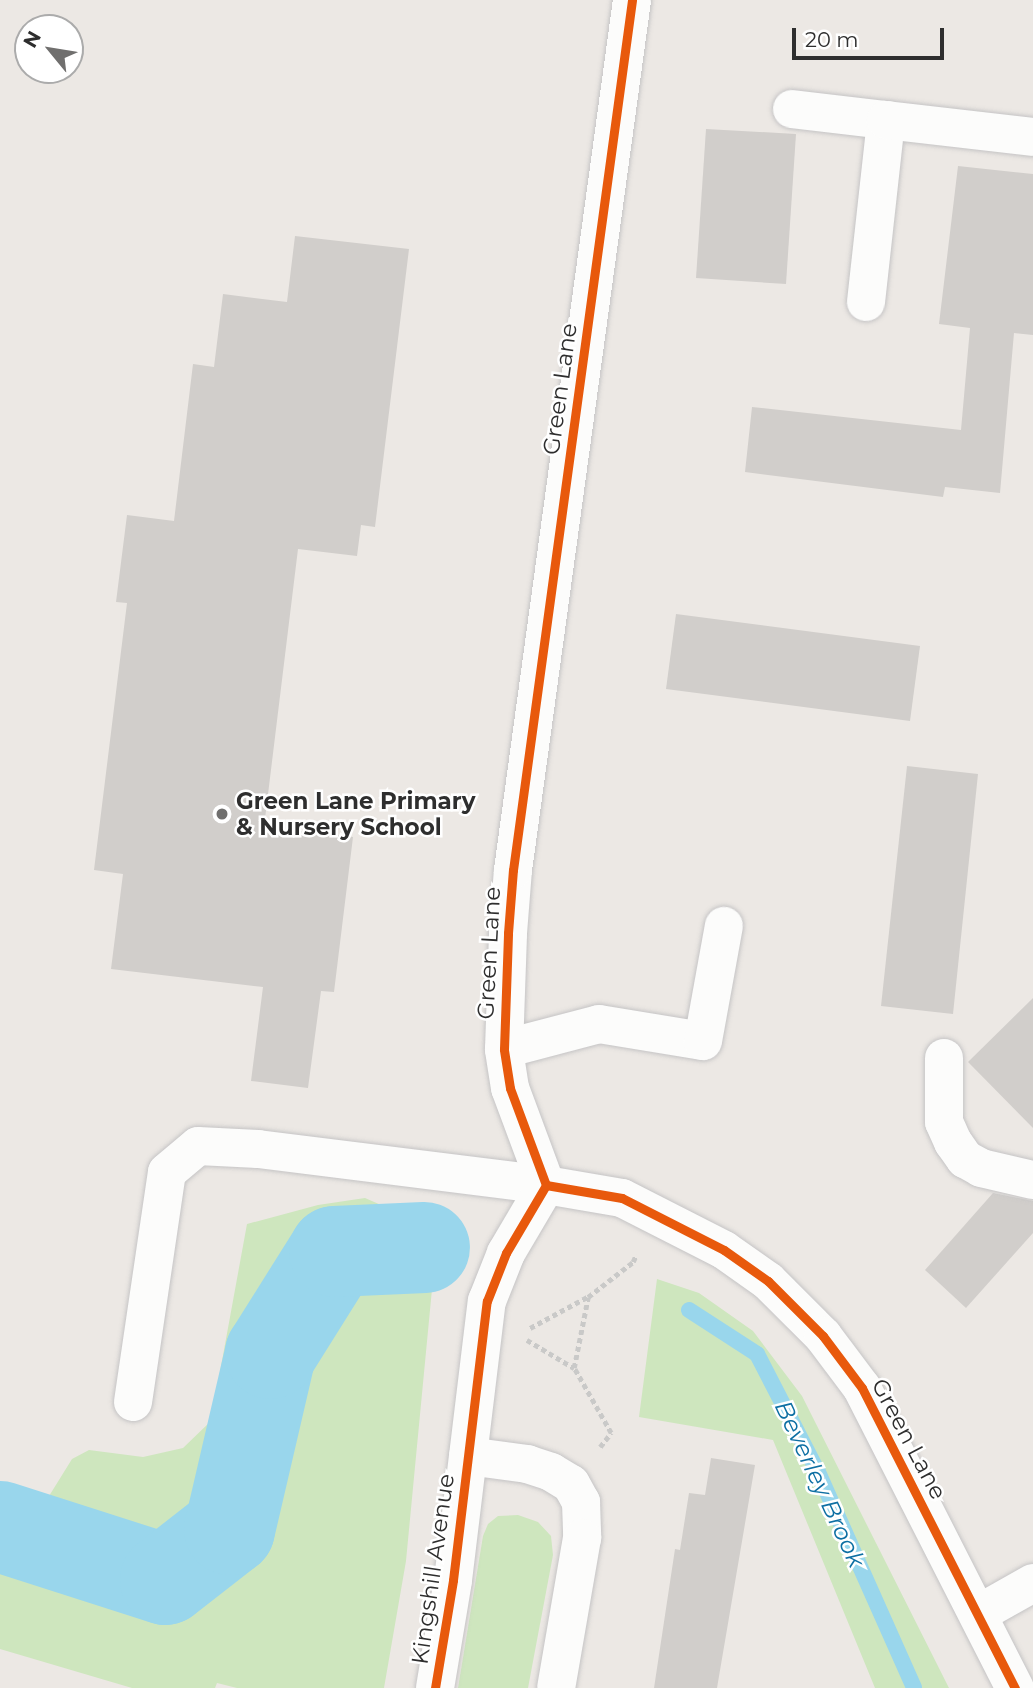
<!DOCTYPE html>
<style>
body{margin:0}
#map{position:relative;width:1033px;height:1688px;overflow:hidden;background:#ece8e4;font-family:Montserrat,sans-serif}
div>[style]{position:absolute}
.green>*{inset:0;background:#cee6be}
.stream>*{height:16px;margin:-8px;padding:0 8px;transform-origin:8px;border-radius:8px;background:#99d6ec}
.river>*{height:91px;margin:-45.5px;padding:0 45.5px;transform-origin:45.5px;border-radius:45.5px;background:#99d6ec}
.building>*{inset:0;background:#d1cecb}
.path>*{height:4.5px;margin-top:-2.25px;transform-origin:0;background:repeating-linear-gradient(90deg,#c9c9c8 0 5px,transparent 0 8.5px)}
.roads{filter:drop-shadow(0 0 2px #c5c4c5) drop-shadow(0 0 2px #c5c4c5)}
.minor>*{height:38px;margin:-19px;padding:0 19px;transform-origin:19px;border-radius:19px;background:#fcfcfb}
.cycleway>*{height:9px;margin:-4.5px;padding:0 4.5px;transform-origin:4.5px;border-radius:4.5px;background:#e8590c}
.dots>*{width:19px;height:19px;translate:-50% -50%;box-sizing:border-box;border:4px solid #fff;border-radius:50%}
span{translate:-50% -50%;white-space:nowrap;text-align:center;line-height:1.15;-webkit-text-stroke:5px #fff;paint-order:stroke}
.street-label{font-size:23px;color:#2e2e2e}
.poi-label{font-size:23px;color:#2e2e2e;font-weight:700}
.left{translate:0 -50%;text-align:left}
.water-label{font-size:24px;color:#0d6fa3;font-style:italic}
.north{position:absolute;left:14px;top:14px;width:70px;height:70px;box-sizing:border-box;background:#fff;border:2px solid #ababab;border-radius:50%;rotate:300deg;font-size:19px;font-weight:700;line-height:28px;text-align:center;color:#2e2e2e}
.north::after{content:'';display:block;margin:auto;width:24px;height:32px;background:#706f6e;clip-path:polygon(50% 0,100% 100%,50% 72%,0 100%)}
.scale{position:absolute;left:792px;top:28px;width:152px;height:32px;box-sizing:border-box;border:4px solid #2e2e2e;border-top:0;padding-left:9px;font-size:21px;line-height:24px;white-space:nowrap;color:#2e2e2e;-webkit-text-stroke:5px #fff;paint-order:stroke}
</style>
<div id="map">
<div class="green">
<div style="clip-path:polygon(365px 1198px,427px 1225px,437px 1237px,406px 1561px,384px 1688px,237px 1688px,217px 1683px,215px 1688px,132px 1688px,0 1649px,0 1504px,27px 1513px,41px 1509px,72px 1459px,89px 1450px,143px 1457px,183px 1448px,211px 1421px,247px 1224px,318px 1205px)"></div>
<div style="clip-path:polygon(657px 1279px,699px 1293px,753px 1331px,802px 1396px,949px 1688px,875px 1688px,773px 1440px,639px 1417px)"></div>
<div style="clip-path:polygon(518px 1515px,538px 1522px,551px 1536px,553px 1555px,528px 1688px,458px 1688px,483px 1536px,488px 1524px,498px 1516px)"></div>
</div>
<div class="stream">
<div style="left:689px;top:1310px;width:81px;rotate:32.9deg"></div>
<div style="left:757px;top:1354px;width:133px;rotate:62.7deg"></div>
<div style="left:818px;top:1472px;width:236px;rotate:66deg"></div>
</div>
<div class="river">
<div style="left:0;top:1526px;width:173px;rotate:17.8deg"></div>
<div style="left:165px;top:1579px;width:81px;rotate:-38deg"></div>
<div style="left:229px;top:1529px;width:181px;rotate:-76.9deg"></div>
<div style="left:270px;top:1353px;width:120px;rotate:-57.9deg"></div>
<div style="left:334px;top:1251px;width:90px;rotate:-2.5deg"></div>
</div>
<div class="building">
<div style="clip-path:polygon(706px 129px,796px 134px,786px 284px,696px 278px)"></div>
<div style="clip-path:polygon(958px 166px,1033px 174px,1033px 335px,1014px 333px,1000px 493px,945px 487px,943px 497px,745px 472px,752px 407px,961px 430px,970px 328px,939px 324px)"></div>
<div style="clip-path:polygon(295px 236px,409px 249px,375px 527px,361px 525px,357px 556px,298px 549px,264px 827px,353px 837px,334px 992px,321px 991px,308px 1088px,251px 1081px,263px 987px,111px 969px,123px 874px,94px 870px,127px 603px,116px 602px,127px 515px,174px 521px,193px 364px,214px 367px,223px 294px,287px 302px)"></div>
<div style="clip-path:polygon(676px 614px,920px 646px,910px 721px,666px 689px)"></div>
<div style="clip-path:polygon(907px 766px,978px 774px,953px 1014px,881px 1006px)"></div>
<div style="clip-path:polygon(1033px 998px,1033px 1128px,968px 1062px)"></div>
<div style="clip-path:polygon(993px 1193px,1033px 1201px,1033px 1233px,966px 1308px,925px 1270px)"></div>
<div style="clip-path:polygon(711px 1458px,755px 1465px,717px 1688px,654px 1688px,675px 1549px,680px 1550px,689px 1493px,705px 1495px)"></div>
</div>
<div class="path">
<div style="left:530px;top:1328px;width:65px;rotate:-28.5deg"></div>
<div style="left:527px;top:1340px;width:55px;rotate:30.8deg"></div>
<div style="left:600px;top:1447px;width:18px;rotate:-52deg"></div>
<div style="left:611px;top:1433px;width:75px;rotate:-119.6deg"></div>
<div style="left:574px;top:1368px;width:72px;rotate:-78.8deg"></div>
<div style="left:588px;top:1297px;width:57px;rotate:-37.9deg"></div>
<div style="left:633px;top:1262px;width:8px;rotate:-67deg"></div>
</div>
<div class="roads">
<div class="minor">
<div style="left:792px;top:109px;width:95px;rotate:6.7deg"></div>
<div style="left:866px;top:302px;width:183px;rotate:-83.7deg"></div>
<div style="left:886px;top:120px;width:148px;rotate:6.6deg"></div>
<div style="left:504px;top:1049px;width:98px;rotate:-14.7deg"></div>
<div style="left:599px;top:1024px;width:105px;rotate:9.3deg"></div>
<div style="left:703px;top:1041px;width:117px;rotate:-79.7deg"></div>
<div style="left:944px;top:1058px;width:64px;rotate:90deg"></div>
<div style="left:944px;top:1122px;width:22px;rotate:66deg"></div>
<div style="left:953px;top:1142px;width:21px;rotate:55deg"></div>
<div style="left:965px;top:1159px;width:18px;rotate:29deg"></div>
<div style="left:981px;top:1168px;width:53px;rotate:13deg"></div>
<div style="left:546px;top:1185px;width:103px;rotate:-110.4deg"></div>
<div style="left:510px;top:1088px;width:39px;rotate:-99deg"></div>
<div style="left:504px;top:1049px;width:116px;rotate:-88deg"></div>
<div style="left:508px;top:933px;width:63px;rotate:-85.5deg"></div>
<div style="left:513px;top:870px;width:878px;rotate:-82.21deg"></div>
<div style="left:133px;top:1402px;width:232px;rotate:-81.6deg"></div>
<div style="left:167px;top:1172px;width:40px;rotate:-40deg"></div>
<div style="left:198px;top:1146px;width:60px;rotate:2.9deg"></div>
<div style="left:258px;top:1149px;width:290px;rotate:7.1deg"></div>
<div style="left:546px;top:1185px;width:77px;rotate:9.7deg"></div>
<div style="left:622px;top:1198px;width:114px;rotate:27deg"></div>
<div style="left:724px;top:1250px;width:54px;rotate:35.2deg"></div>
<div style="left:768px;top:1281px;width:78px;rotate:45deg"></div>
<div style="left:823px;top:1336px;width:65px;rotate:53.1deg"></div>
<div style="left:862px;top:1388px;width:337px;rotate:63deg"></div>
<div style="left:468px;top:1456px;width:60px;rotate:7.7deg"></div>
<div style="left:527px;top:1464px;width:25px;rotate:18deg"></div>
<div style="left:551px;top:1472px;width:23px;rotate:31deg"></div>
<div style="left:571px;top:1484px;width:21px;rotate:61deg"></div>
<div style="left:581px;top:1502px;width:36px;rotate:88deg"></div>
<div style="left:582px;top:1538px;width:152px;rotate:99.8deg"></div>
<div style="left:978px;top:1614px;width:63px;rotate:-29.4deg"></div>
<div style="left:435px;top:1688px;width:109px;rotate:-80.5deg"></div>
<div style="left:453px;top:1580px;width:281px;rotate:-83.1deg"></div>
<div style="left:487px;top:1301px;width:52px;rotate:-68.4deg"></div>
<div style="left:506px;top:1253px;width:79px;rotate:-59.5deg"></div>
</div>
</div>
<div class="cycleway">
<div style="left:546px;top:1185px;width:103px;rotate:-110.4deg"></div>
<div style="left:510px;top:1088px;width:39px;rotate:-99deg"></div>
<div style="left:504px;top:1049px;width:116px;rotate:-88deg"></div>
<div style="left:508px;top:933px;width:63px;rotate:-85.5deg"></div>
<div style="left:513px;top:870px;width:878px;rotate:-82.21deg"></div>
<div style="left:546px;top:1185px;width:77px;rotate:9.7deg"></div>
<div style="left:622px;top:1198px;width:114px;rotate:27deg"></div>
<div style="left:724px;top:1250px;width:54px;rotate:35.2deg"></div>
<div style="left:768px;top:1281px;width:78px;rotate:45deg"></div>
<div style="left:823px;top:1336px;width:65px;rotate:53.1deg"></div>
<div style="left:862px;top:1388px;width:337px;rotate:63deg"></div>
<div style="left:435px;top:1688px;width:109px;rotate:-80.5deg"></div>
<div style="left:453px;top:1580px;width:281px;rotate:-83.1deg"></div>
<div style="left:487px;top:1301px;width:52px;rotate:-68.4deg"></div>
<div style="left:506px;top:1253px;width:79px;rotate:-59.5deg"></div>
</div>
<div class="dots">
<div style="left:222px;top:814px;background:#706f6e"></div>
</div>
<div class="street-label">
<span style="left:560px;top:389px;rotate:-82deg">Green Lane</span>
<span style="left:489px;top:953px;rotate:-87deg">Green Lane</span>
<span style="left:909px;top:1439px;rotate:62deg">Green Lane</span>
<span style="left:433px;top:1569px;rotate:-82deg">Kingshill Avenue</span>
</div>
<div class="poi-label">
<span class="left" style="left:236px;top:814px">Green Lane Primary<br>&amp; Nursery School</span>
</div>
<div class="water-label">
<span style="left:820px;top:1484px;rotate:65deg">Beverley Brook</span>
</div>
<div class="north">N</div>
<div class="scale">20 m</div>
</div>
